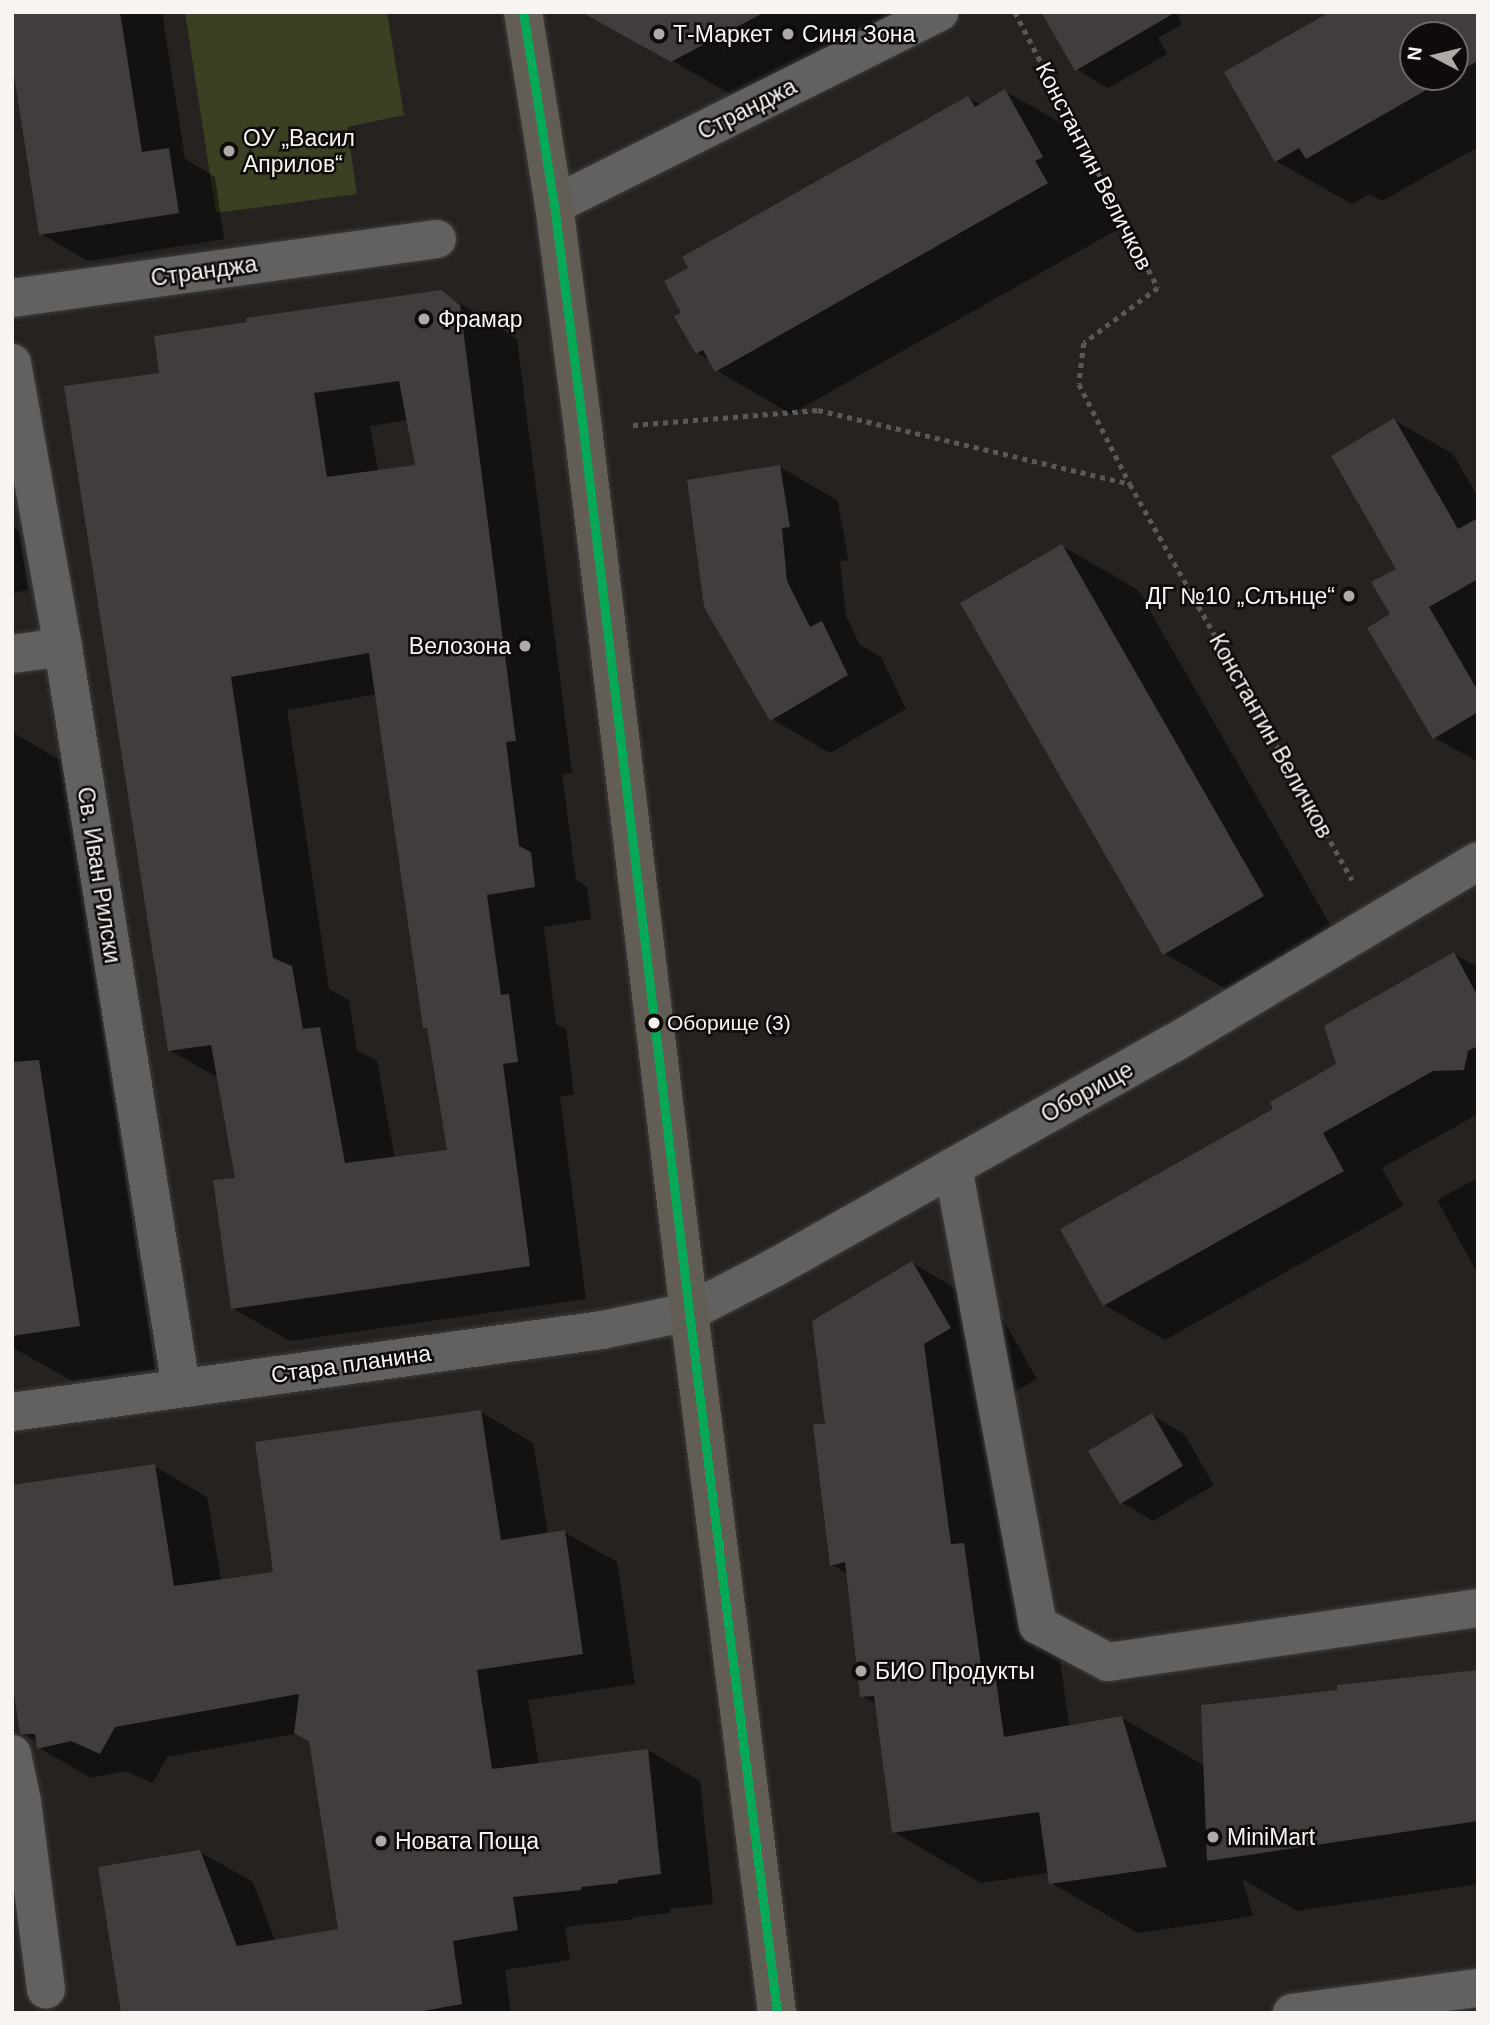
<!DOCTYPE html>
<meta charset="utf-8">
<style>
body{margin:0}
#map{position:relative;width:1490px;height:2025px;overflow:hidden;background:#252220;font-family:Helvetica,sans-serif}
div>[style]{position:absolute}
.green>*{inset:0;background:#3c4023}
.shadow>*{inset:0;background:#0007}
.building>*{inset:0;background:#403d3c}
.path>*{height:4.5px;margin-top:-2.25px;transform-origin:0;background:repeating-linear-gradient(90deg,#5b5856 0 5px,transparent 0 10px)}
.roads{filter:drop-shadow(0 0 2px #403e3c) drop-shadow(0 0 2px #403e3c)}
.minor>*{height:38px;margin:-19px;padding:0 19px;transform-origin:19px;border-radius:19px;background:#636160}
.major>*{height:38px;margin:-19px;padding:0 19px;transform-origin:19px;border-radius:19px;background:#625e56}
.bus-1>*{height:9px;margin:-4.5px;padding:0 4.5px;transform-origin:4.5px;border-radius:4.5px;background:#06aa56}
.dots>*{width:19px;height:19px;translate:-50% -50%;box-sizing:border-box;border:4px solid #0e0b0a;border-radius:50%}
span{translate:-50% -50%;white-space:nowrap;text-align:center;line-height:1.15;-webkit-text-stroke:5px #0e0b0a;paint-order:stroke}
.bus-label{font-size:21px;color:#f8f4f1}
.left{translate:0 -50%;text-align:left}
.poi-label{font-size:23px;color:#f8f4f1}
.right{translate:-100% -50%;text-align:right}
.street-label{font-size:23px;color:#f8f4f1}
.frame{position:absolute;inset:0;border:14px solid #f8f4f1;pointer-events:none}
.north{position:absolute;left:1399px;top:21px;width:70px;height:70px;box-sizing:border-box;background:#0e0b0a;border:2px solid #6c6866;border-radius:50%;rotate:277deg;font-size:19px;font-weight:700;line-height:28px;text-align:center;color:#f8f4f1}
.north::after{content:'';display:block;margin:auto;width:24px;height:32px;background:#aeaaa8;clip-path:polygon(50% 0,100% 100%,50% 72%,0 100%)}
</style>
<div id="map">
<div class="green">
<div style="clip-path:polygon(185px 12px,387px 12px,404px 115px,347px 127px,357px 194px,216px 213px)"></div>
</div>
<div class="shadow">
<div style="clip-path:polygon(12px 12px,162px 12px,185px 159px,215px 177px,224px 239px,88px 261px,41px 234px)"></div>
<div style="clip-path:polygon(624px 12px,923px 12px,748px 104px,627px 35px)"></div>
<div style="clip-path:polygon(1043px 12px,1176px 12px,1182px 24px,1158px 38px,1167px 54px,1108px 88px,1076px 69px)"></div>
<div style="clip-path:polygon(evenodd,1333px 12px,1478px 12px,1478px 147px,1382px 201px,1370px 194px,1352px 204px,1276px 161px,1333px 12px,1413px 35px,1455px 35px,1455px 77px,1413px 77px,1413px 35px)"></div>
<div style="clip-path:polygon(1005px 91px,1080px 134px,1118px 200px,1110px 204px,1122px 227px,791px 414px,716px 370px,711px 361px,697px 353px,968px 98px,981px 105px)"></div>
<div style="clip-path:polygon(evenodd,441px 292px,517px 339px,572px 773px,562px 774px,576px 880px,587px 887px,591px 919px,544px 927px,556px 1024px,566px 1029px,574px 1094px,560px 1097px,586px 1299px,290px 1341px,232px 1308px,237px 1179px,219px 1078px,169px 1050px,161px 375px,441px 292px,408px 420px,417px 466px,378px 472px,370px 426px,408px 420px,441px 292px,377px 694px,425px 1027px,430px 1030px,449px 1152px,395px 1159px,377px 1061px,357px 1050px,349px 1000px,329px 989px,287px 710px,377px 694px)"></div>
<div style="clip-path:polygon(1394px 420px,1453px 454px,1478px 497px,1478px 762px,1435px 738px,1392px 615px,1398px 569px)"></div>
<div style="clip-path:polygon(780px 467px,838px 501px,848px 560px,840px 561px,846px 616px,860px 645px,881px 657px,906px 709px,830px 753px,772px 719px)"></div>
<div style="clip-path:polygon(12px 527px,19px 531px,28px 590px,12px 593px)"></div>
<div style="clip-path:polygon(1062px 546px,1138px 590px,1339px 940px,1240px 997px,1165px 954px)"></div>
<div style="clip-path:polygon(12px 732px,81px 772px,105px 969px,94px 971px,155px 1369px,72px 1381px,12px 1347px)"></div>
<div style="clip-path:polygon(1454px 954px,1478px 967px,1478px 1114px,1382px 1168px,1403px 1206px,1165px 1340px,1104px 1305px,1063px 1230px,1276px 1110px,1338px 1065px)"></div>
<div style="clip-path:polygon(1478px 1178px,1478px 1274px,1437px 1200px)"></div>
<div style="clip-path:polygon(912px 1263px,1000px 1314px,1037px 1379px,1010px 1394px,1051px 1595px,1069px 1725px,1122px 1718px,1205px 1766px,1339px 1691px,1478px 1670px,1478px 1884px,1297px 1911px,1242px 1879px,1253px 1916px,1138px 1933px,1051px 1883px,1049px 1873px,981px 1883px,894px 1832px,877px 1705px,862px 1696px,848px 1574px,832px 1565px,827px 1426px)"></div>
<div style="clip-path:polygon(481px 1412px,533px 1443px,548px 1534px,564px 1532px,617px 1562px,635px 1684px,528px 1700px,539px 1765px,648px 1750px,700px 1781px,713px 1904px,670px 1909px,670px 1913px,633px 1917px,633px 1919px,565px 1927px,570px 1960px,505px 1970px,511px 2013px,123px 2013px,200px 1852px,253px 1882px,275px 1941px,340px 1930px,311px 1740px,299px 1733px,167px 1757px,153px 1783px,125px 1771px,91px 1778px,38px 1747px,37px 1742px,22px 1733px,154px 1466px,207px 1497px,221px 1581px,275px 1574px)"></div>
<div style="clip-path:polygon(1152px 1415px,1184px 1434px,1214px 1485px,1153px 1521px,1121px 1502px)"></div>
</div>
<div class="building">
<div style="clip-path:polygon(12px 12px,120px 12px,142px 152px,169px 148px,179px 213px,39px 235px,12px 62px)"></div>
<div style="clip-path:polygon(581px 12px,765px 12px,671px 62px)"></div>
<div style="clip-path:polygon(1041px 12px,1176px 12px,1075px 71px)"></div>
<div style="clip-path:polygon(1330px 12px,1478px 12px,1478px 61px,1455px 73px,1455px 35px,1413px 35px,1413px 77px,1449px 77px,1306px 159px,1299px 148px,1275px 162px,1224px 72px)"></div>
<div style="clip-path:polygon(1005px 89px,1043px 157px,1035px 161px,1048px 183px,715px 372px,703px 350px,696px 354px,674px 316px,681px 313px,664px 281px,688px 268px,682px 257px,968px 96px,975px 107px)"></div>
<div style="clip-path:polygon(evenodd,441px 290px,460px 305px,516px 741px,506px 742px,519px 846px,531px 852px,535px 887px,487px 895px,501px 995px,509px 994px,518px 1062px,503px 1064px,530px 1266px,231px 1309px,213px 1180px,235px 1178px,211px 1045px,168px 1051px,64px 386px,159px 373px,154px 336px,247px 322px,246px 318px,441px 290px,399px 381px,415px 465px,327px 477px,314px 393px,399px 381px,441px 290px,369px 653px,423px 1028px,427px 1028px,447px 1150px,345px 1163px,320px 1027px,303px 1029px,292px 966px,273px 958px,231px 677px,369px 653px)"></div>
<div style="clip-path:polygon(1394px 418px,1458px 529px,1478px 518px,1478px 579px,1429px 607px,1478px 691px,1478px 712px,1433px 739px,1367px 628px,1390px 614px,1371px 582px,1396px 569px,1331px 456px)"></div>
<div style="clip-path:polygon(780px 465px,790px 527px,782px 528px,787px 581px,810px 627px,822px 621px,848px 675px,770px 721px,704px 607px,687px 480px)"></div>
<div style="clip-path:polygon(1062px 544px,1264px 896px,1163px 955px,960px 603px)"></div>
<div style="clip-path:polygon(1454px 952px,1478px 997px,1478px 1046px,1468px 1051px,1464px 1070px,1433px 1071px,1323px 1133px,1344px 1171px,1103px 1306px,1060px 1229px,1273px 1109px,1270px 1102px,1336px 1064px,1324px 1026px)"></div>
<div style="clip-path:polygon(39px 1060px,80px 1326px,12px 1336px,12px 1062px)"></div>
<div style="clip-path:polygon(912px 1261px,951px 1328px,924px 1344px,951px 1544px,964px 1543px,983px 1680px,996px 1680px,1004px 1737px,1122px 1716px,1167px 1867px,1049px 1884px,1039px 1812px,892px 1833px,874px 1696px,860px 1697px,845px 1562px,830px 1566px,813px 1424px,825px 1424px,812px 1321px)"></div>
<div style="clip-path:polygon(481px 1410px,501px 1540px,565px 1530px,583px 1654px,477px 1670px,492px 1769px,648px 1749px,661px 1874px,618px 1880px,618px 1883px,581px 1887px,581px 1890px,513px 1897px,518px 1930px,453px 1941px,462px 2004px,412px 2013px,121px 2013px,98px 1867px,200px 1850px,237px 1946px,338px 1929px,309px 1741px,294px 1733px,299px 1694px,115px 1727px,100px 1754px,71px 1741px,37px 1749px,35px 1734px,20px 1734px,12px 1680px,12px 1485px,155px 1464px,174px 1586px,273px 1572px,255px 1442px)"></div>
<div style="clip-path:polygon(1152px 1413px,1183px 1466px,1120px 1504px,1088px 1451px)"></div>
<div style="clip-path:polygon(1478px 1670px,1478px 1821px,1207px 1861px,1201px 1705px,1337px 1690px,1337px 1685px)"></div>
</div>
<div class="path">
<div style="left:1015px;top:12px;width:311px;rotate:62.6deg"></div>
<div style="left:1158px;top:288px;width:92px;rotate:143.4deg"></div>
<div style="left:1084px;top:343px;width:41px;rotate:97deg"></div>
<div style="left:1079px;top:384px;width:112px;rotate:63deg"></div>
<div style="left:1130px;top:484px;width:454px;rotate:60.7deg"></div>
<div style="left:633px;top:425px;width:186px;rotate:-4.6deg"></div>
<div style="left:818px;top:410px;width:321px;rotate:13.3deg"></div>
</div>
<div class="roads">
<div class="minor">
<div style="left:554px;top:205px;width:431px;rotate:-26.6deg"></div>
<div style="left:12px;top:298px;width:429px;rotate:-7.9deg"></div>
<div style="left:12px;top:363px;width:289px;rotate:79.8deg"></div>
<div style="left:63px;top:647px;width:749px;rotate:80.94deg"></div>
<div style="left:12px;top:654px;width:51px;rotate:-7.8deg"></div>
<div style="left:953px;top:1167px;width:466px;rotate:79.5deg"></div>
<div style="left:1038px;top:1625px;width:79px;rotate:27.9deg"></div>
<div style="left:1108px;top:1662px;width:374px;rotate:-8.3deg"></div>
<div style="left:12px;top:1412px;width:596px;rotate:-7.91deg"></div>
<div style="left:602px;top:1330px;width:89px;rotate:-11.7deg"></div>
<div style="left:689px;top:1312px;width:96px;rotate:-27.4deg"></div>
<div style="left:774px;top:1268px;width:459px;rotate:-29.4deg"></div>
<div style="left:1174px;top:1043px;width:354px;rotate:-30.9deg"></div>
<div style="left:12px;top:1754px;width:49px;rotate:78.2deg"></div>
<div style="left:22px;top:1802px;width:189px;rotate:82.7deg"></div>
<div style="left:1292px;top:2013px;width:188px;rotate:-7.7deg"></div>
</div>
<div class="major">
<div style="left:523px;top:12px;width:195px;rotate:80.9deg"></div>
<div style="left:554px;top:205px;width:226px;rotate:82.6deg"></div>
<div style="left:583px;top:429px;width:889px;rotate:83.15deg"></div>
<div style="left:689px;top:1312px;width:707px;rotate:82.84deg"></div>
</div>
</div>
<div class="bus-1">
<div style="left:523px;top:12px;width:195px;rotate:80.9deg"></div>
<div style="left:554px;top:205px;width:226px;rotate:82.6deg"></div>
<div style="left:583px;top:429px;width:889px;rotate:83.15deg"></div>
<div style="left:689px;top:1312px;width:707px;rotate:82.84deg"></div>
</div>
<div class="dots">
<div style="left:659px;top:34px;background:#aeaaa8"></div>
<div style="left:788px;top:34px;background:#aeaaa8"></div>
<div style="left:229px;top:151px;background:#aeaaa8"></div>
<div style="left:424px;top:319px;background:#aeaaa8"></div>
<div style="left:1349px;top:596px;background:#aeaaa8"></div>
<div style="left:525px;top:646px;background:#aeaaa8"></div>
<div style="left:654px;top:1023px;background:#f8f4f1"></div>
<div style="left:861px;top:1671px;background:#aeaaa8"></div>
<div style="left:1213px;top:1837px;background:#aeaaa8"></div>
<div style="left:381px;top:1841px;background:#aeaaa8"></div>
</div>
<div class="bus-label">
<span class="left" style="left:667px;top:1023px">Оборище (3)</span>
</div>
<div class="poi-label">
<span class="left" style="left:673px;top:34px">Т-Маркет</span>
<span class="left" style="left:802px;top:34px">Синя Зона</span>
<span class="left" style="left:243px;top:151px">ОУ „Васил<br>Априлов“</span>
<span class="left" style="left:438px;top:319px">Фрамар</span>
<span class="right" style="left:1335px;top:596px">ДГ №10 „Слънце“</span>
<span class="right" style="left:511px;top:646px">Велозона</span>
<span class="left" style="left:875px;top:1671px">БИО Продукты</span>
<span class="left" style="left:1227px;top:1837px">MiniMart</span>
<span class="left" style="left:395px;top:1841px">Новата Поща</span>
</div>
<div class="street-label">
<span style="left:747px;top:109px;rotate:-27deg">Странджа</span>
<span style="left:1094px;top:166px;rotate:63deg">Константин Величков</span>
<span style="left:204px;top:271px;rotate:-8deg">Странджа</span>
<span style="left:1271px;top:736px;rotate:61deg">Константин Величков</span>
<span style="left:99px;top:875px;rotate:81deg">Св. Иван Рилски</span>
<span style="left:1087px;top:1092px;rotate:-29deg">Оборище</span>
<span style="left:351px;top:1364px;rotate:-8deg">Стара планина</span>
</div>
<div class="frame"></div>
<div class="north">N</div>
</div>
